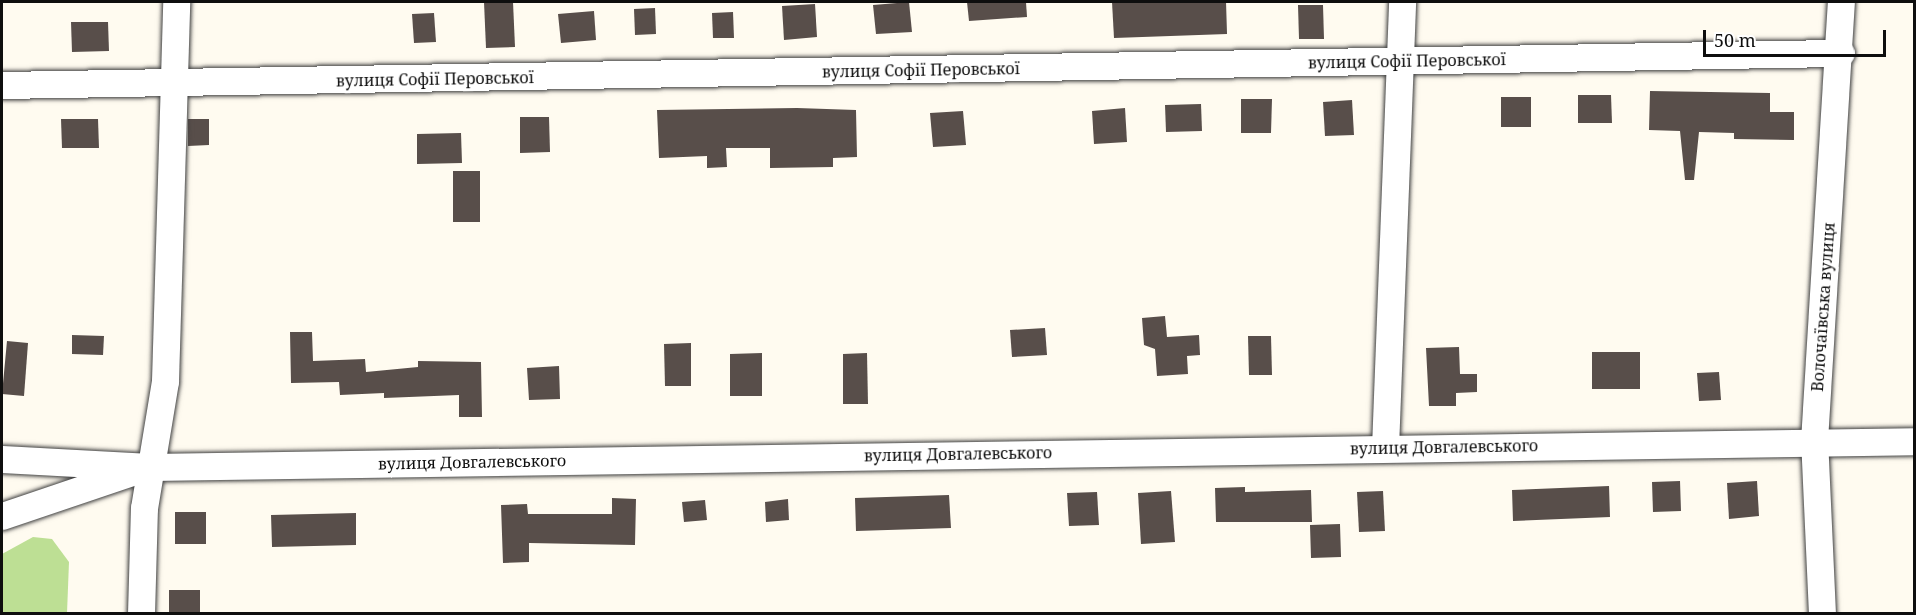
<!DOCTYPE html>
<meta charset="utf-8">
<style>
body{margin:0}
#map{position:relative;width:1916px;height:615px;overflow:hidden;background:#fffbf0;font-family:"Noto Serif",serif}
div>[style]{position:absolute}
.forest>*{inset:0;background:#bddf94}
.building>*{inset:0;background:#584e4a}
.roads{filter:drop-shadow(0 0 2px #414141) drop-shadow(0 0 2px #414141)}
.minor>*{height:27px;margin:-13.5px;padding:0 13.5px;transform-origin:13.5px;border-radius:13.5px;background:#fff}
span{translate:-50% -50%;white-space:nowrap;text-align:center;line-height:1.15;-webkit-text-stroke:6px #fff;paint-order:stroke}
.street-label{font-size:16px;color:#0e0e0e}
.frame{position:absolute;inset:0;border:3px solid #0e0e0e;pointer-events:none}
.scale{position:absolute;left:1703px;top:30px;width:183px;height:27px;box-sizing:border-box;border:3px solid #0e0e0e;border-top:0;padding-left:8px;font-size:18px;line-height:21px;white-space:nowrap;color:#0e0e0e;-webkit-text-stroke:4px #fff;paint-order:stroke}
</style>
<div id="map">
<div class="forest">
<div style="clip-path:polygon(33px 537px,52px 539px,69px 562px,67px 613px,2px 613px,2px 554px)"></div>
</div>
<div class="building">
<div style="clip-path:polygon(484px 2px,513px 2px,515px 47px,486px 48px)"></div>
<div style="clip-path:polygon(909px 2px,912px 32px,876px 34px,873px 5px)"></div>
<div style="clip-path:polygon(967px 2px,1026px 2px,1027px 17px,969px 21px)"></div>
<div style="clip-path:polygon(1112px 2px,1226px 2px,1227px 34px,1114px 38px)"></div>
<div style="clip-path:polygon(815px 4px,817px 37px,784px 40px,782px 6px)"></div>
<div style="clip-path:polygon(1298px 5px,1323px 5px,1324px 39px,1299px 39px)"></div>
<div style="clip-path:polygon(655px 8px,656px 34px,635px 35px,634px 9px)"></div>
<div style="clip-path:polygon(594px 11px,596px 40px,561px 43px,558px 14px)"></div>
<div style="clip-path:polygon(733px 12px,734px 38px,713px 38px,712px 13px)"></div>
<div style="clip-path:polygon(434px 13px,436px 42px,414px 43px,412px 14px)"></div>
<div style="clip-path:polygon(71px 22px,108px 22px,109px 51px,72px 52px)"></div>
<div style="clip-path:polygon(1650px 91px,1770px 93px,1770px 112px,1794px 112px,1794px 140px,1734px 139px,1734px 133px,1699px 132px,1694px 180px,1685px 180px,1680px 131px,1649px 130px)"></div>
<div style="clip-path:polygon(1578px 95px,1611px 95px,1612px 123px,1578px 123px)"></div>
<div style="clip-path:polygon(1501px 97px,1531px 97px,1531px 127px,1501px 127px)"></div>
<div style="clip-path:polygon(1241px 99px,1272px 99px,1271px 133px,1241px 133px)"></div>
<div style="clip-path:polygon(1352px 100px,1354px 135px,1325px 136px,1323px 102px)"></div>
<div style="clip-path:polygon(1201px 104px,1202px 131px,1166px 132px,1165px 105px)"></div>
<div style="clip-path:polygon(797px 108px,856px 110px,857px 157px,833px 158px,833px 167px,770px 168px,770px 148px,726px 148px,727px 167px,707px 168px,707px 156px,659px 158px,657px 110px)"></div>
<div style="clip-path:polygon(1125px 108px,1127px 142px,1094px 144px,1092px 111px)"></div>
<div style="clip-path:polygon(963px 111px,966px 145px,933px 147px,930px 113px)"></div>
<div style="clip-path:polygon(520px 117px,549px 117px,550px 152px,520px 153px)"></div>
<div style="clip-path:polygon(61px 119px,98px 119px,99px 148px,62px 148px)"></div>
<div style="clip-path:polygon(188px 119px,209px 119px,209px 145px,188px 146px)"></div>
<div style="clip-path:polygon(461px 133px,462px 163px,417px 164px,417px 134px)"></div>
<div style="clip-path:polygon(453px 171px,480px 171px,480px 222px,453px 222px)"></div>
<div style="clip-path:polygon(1165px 316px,1167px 337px,1199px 335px,1200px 355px,1187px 356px,1188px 374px,1157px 376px,1155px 349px,1144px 345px,1142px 318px)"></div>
<div style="clip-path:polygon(1045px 328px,1047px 355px,1012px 357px,1010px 330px)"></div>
<div style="clip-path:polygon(290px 332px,312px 332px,313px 361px,365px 359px,366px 372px,418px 367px,418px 361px,481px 362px,482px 417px,459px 417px,459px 395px,384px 398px,384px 393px,340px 395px,339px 382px,291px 383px)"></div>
<div style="clip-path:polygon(72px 335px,104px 336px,103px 355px,72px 354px)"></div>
<div style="clip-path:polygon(1248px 336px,1271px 336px,1272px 375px,1249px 375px)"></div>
<div style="clip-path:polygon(7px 341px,28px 343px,24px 396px,2px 394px)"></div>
<div style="clip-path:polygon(691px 343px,691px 386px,665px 386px,664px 344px)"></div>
<div style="clip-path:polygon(1459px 347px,1460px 374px,1477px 374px,1477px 392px,1456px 393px,1456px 406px,1429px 406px,1426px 348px)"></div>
<div style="clip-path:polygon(1592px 352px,1640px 352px,1640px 389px,1592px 389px)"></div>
<div style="clip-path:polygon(762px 353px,762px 396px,730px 396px,730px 354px)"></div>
<div style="clip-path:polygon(867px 353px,868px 404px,843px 404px,843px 354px)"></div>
<div style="clip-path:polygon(559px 366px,560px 399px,529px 400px,527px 368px)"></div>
<div style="clip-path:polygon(1719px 372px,1721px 400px,1699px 401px,1697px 373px)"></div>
<div style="clip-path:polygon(1680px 481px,1681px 511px,1653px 512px,1652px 482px)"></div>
<div style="clip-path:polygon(1757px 481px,1759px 516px,1729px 519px,1727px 483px)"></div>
<div style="clip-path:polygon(1609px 486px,1610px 517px,1513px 521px,1512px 490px)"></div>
<div style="clip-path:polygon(1245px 487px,1245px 492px,1311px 490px,1312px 522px,1216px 522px,1215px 488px)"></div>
<div style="clip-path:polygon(1171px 491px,1175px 542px,1141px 544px,1138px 493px)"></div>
<div style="clip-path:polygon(1383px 491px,1385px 531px,1359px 532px,1357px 492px)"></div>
<div style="clip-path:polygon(1097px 492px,1099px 525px,1069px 526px,1067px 493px)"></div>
<div style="clip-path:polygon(949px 495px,951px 528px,856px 531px,855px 498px)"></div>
<div style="clip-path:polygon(612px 498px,636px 499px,635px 545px,529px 543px,529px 562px,503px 563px,501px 505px,527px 504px,528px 514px,612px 514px)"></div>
<div style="clip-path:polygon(788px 499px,789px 520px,766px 522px,765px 502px)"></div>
<div style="clip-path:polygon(705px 500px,707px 520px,684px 522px,682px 502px)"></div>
<div style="clip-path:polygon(175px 512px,206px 512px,206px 544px,175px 544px)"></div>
<div style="clip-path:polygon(356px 513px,356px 545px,272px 547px,271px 515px)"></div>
<div style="clip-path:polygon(1340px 524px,1341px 557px,1311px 558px,1310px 525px)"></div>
<div style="clip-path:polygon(169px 590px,200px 590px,200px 614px,169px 614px)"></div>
</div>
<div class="roads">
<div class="minor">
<div style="left:2px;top:85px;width:1839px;rotate:-1deg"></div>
<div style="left:1385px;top:448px;width:446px;rotate:-87.8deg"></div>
<div style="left:2px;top:459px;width:148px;rotate:3.1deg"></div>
<div style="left:150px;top:467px;width:1764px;rotate:-0.84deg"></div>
<div style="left:2px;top:516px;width:137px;rotate:-18.7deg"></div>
<div style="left:141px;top:614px;width:106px;rotate:-88.4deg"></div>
<div style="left:144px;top:508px;width:129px;rotate:-80.6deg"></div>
<div style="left:165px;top:381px;width:379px;rotate:-88.3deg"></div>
<div style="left:1822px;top:614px;width:173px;rotate:-92.6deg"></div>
<div style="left:1814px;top:441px;width:440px;rotate:-86.5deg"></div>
</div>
</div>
<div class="street-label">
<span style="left:1407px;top:61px;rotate:-1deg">вулиця Софії Перовської</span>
<span style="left:921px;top:70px;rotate:-1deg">вулиця Софії Перовської</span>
<span style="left:435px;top:79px;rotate:-1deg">вулиця Софії Перовської</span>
<span style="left:1823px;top:307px;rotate:-86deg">Волочаївська вулиця</span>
<span style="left:1444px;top:447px;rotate:-1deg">вулиця Довгалевського</span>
<span style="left:958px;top:454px;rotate:-1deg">вулиця Довгалевського</span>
<span style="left:472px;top:462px;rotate:-1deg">вулиця Довгалевського</span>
</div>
<div class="frame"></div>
<div class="scale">50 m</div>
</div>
